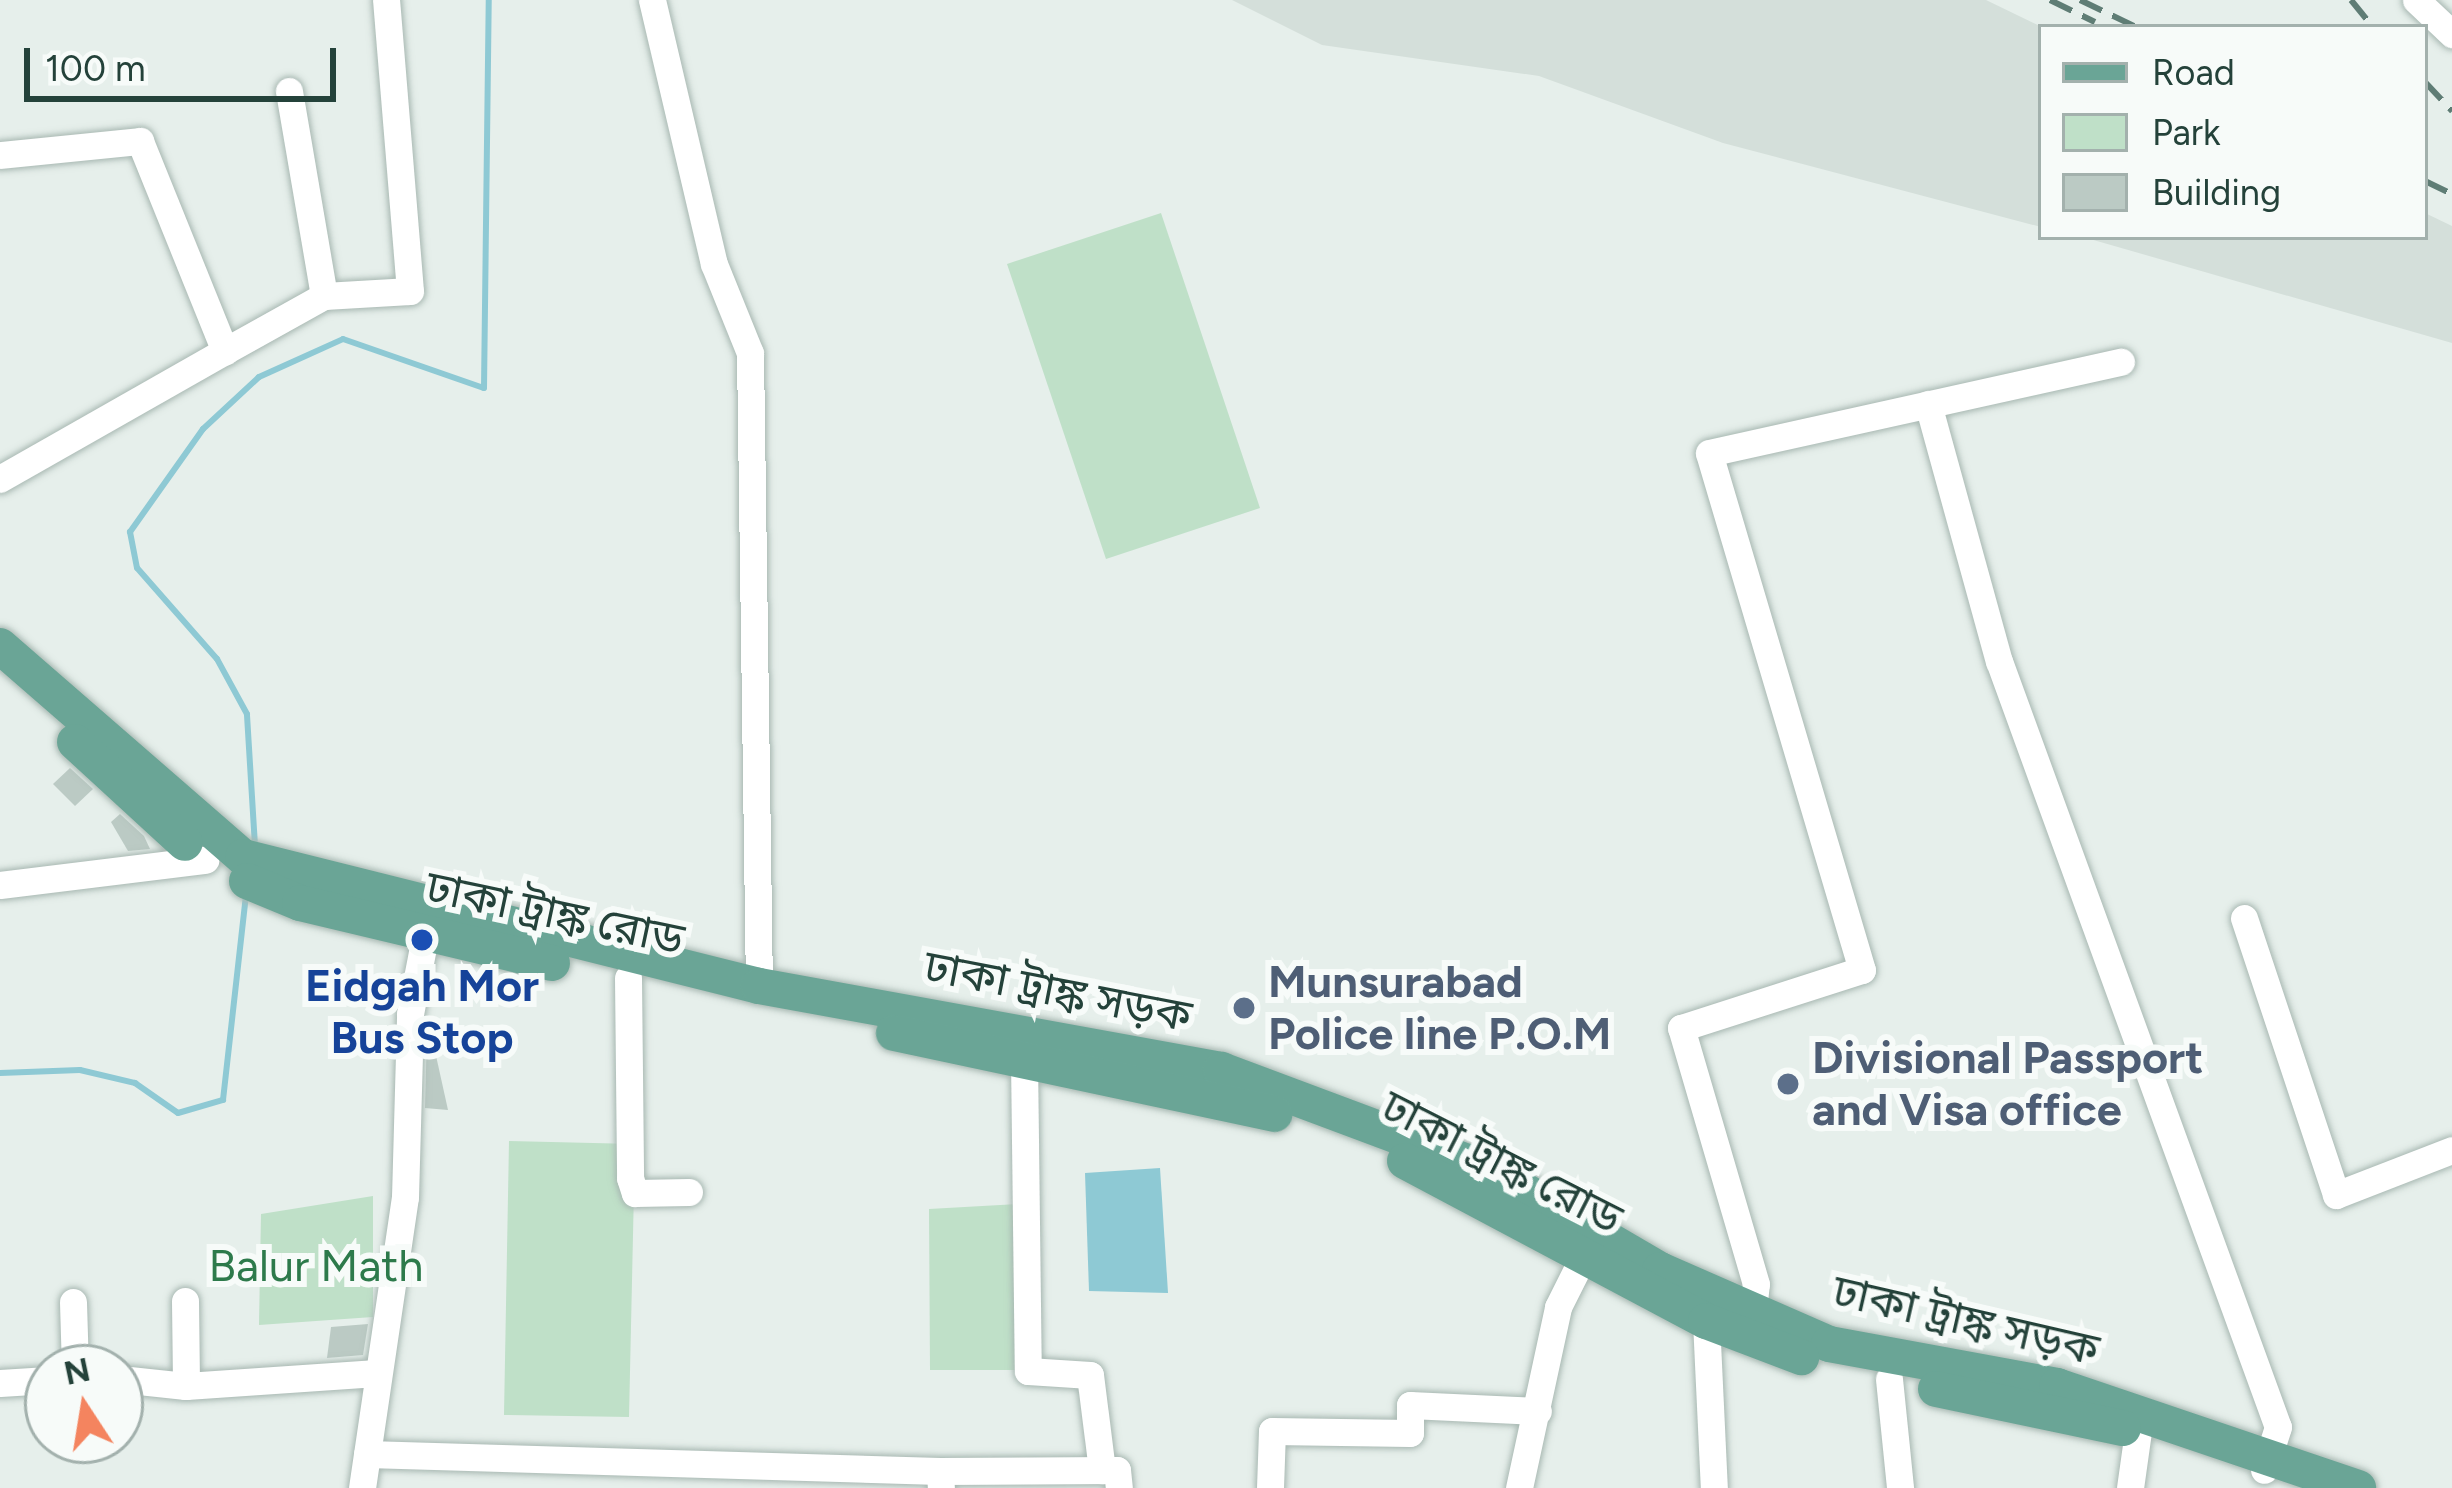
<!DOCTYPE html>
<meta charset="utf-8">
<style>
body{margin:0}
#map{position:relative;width:2452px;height:1488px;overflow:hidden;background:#e6efeb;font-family:Figtree,"Noto Sans Bengali",sans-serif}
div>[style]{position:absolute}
.built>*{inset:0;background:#d4dfda}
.green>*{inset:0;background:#bfe0c8}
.water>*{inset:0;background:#8ec9d4}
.stream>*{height:6px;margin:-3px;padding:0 3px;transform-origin:3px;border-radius:3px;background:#8ec9d4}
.building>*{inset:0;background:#bbcac4}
.roads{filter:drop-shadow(0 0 3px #a8b8b2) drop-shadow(0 0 3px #a8b8b2)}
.minor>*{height:27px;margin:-13.5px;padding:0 13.5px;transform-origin:13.5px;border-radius:13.5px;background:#fff}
.major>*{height:36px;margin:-18px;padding:0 18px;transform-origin:18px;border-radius:18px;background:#6aa596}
.rail>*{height:6px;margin-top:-3px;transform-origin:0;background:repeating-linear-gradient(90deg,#5f7d75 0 24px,transparent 0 36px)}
.dots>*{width:33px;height:33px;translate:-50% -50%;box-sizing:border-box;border:6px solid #f7fbf9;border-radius:50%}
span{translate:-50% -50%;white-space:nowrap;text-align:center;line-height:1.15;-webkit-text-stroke:12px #f7fbf9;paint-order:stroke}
.street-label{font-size:45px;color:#24423a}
.service-label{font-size:45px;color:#4e5e75;font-weight:700}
.left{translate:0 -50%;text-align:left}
.transit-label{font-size:45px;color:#164399;font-weight:700}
.park-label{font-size:45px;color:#2d7a4b}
.legend{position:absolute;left:2038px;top:24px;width:390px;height:216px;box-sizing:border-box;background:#f7fbf9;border:3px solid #a3b1ad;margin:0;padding:15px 21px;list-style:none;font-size:36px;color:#24423a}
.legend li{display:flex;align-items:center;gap:24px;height:60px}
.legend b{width:60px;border:3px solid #a3b1ad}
.north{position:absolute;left:24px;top:1344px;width:120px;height:120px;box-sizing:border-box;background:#f7fbf9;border:3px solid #a3b1ad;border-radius:50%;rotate:348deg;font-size:33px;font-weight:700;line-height:48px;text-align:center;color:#24423a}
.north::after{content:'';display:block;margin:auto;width:42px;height:54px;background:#f4845f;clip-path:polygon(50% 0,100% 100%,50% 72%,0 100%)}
.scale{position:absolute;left:24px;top:48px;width:312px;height:54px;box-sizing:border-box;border:6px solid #24423a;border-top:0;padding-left:15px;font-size:36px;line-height:42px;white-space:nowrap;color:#24423a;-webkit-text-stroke:9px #f7fbf9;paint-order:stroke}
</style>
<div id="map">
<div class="built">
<div style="clip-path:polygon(1232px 0,1986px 0,2042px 27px,2041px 227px,1723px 143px,1539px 76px,1322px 45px)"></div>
<div style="clip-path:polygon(2425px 213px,2452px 226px,2452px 343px,2083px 237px,2425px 237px)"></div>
</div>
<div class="green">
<div style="clip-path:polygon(1161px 213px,1260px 508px,1106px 559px,1007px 264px)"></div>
<div style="clip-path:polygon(509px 1141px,635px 1144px,629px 1417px,504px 1415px)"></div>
<div style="clip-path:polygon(373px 1196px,373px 1317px,259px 1325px,261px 1214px)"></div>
<div style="clip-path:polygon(1018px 1204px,1018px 1370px,930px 1370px,929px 1209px)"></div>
</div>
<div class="water">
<div style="clip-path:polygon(1160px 1168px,1168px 1293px,1089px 1291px,1085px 1173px)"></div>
</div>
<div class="stream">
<div style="left:255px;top:846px;width:132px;rotate:-93.5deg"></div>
<div style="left:247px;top:714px;width:63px;rotate:-118.6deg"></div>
<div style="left:217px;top:659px;width:121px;rotate:-131.3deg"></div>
<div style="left:137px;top:568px;width:37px;rotate:-101deg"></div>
<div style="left:130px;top:532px;width:126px;rotate:-54.7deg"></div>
<div style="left:203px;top:429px;width:76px;rotate:-42.9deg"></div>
<div style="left:259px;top:377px;width:92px;rotate:-24.3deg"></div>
<div style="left:343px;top:339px;width:149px;rotate:19.2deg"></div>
<div style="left:484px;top:388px;width:388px;rotate:-89.3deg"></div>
<div style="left:0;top:1073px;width:80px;rotate:-2.1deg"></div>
<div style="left:80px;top:1070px;width:57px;rotate:13.3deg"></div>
<div style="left:135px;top:1083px;width:52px;rotate:34.9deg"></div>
<div style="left:178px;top:1113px;width:47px;rotate:-16.1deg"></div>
<div style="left:223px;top:1100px;width:205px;rotate:-83.6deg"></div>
</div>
<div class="building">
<div style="clip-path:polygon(70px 768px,93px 789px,75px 806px,53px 784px)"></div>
<div style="clip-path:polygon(120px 814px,144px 836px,150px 849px,128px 851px,111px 822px)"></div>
<div style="clip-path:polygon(427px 1033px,431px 1033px,448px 1110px,425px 1108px)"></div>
<div style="clip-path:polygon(368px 1324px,363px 1355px,327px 1358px,331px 1327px)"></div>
</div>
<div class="roads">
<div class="minor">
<div style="left:652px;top:0;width:271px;rotate:76.8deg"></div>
<div style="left:714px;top:264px;width:96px;rotate:68deg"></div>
<div style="left:750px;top:353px;width:633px;rotate:89.19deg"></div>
<div style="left:2416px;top:0;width:50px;rotate:43.4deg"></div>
<div style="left:0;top:155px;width:141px;rotate:-5.7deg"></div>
<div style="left:140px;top:141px;width:227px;rotate:68deg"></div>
<div style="left:225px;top:351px;width:259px;rotate:150.4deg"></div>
<div style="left:324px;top:296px;width:86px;rotate:-3.3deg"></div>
<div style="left:410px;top:291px;width:292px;rotate:-94.7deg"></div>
<div style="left:225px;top:351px;width:113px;rotate:-29.1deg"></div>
<div style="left:324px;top:296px;width:208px;rotate:-99.7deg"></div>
<div style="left:1928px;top:404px;width:267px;rotate:74.6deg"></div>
<div style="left:1999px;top:661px;width:815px;rotate:69.99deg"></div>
<div style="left:2278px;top:1427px;width:45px;rotate:108deg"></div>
<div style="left:0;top:885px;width:207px;rotate:-7deg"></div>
<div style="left:2244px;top:918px;width:292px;rotate:71.6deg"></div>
<div style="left:2336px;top:1195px;width:124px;rotate:-21.2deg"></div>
<div style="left:628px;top:978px;width:200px;rotate:89.4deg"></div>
<div style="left:630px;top:1178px;width:16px;rotate:72deg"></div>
<div style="left:635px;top:1193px;width:54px;rotate:-1.1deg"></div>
<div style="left:1024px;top:1059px;width:312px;rotate:89.3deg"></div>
<div style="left:1028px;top:1371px;width:62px;rotate:3.7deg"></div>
<div style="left:1090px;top:1375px;width:96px;rotate:82.8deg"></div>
<div style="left:185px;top:1301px;width:85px;rotate:89.3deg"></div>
<div style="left:73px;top:1302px;width:66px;rotate:88.3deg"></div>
<div style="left:1753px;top:1311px;width:27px;rotate:-84deg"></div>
<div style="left:1756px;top:1284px;width:267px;rotate:-106.3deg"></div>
<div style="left:1681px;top:1028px;width:190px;rotate:-17.8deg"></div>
<div style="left:1862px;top:970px;width:539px;rotate:-106.49deg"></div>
<div style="left:1709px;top:453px;width:422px;rotate:-12.5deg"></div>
<div style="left:1706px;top:1321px;width:167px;rotate:87.3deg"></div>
<div style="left:120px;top:1379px;width:66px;rotate:6.1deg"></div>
<div style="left:186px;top:1386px;width:191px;rotate:-3.9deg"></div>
<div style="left:1889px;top:1379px;width:110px;rotate:84.2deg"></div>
<div style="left:0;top:1383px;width:48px;rotate:-3.6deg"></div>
<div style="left:367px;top:1454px;width:573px;rotate:1.7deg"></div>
<div style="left:940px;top:1471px;width:17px;rotate:87deg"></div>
<div style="left:940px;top:1471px;width:177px;rotate:-0.3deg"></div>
<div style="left:1117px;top:1470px;width:18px;rotate:84deg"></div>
<div style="left:362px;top:1488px;width:294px;rotate:-81.6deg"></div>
<div style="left:405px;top:1197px;width:183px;rotate:-88.4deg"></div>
<div style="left:410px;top:1014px;width:78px;rotate:-79deg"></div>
<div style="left:1270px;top:1488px;width:57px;rotate:-88deg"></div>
<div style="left:1272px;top:1431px;width:138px;rotate:0.8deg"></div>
<div style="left:1410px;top:1433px;width:28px;rotate:-90deg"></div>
<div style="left:1410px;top:1405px;width:128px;rotate:2.7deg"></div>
<div style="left:1519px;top:1488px;width:185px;rotate:-77.8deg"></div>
<div style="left:1558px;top:1307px;width:60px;rotate:-63.4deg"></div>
<div style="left:2130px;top:1488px;width:58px;rotate:-82deg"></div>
</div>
<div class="major">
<div style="left:0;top:646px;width:322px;rotate:41deg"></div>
<div style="left:243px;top:857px;width:532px;rotate:14.04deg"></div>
<div style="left:759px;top:986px;width:470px;rotate:10.3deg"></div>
<div style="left:1221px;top:1070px;width:286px;rotate:20.5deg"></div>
<div style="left:1489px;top:1170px;width:198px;rotate:30.3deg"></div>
<div style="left:1660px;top:1270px;width:184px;rotate:23.6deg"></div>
<div style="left:1829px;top:1344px;width:232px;rotate:10.4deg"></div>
<div style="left:2057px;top:1386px;width:318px;rotate:18.7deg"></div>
<div style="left:75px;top:742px;width:149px;rotate:42.6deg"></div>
<div style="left:247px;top:881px;width:57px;rotate:22.5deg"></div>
<div style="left:300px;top:903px;width:259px;rotate:13.4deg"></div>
<div style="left:894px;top:1033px;width:389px;rotate:12deg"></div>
<div style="left:1405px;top:1161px;width:341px;rotate:28deg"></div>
<div style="left:1706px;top:1321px;width:102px;rotate:20.8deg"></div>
<div style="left:1936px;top:1389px;width:191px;rotate:11.8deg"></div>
</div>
</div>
<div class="rail">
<div style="left:2050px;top:0;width:50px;rotate:26.1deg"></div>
<div style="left:2080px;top:0;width:62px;rotate:25.7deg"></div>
<div style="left:2351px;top:0;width:35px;rotate:51deg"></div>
<div style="left:2425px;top:82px;width:40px;rotate:47deg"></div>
<div style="left:2425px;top:181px;width:30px;rotate:26deg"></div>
</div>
<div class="dots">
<div style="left:422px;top:940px;background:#1a4fb4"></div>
<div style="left:1244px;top:1008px;background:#5c6f8a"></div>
<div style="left:1788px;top:1084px;background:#5c6f8a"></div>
</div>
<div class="street-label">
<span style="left:555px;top:913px;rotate:12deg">ঢাকা ট্রাঙ্ক রোড</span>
<span style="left:1058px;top:991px;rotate:11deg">ঢাকা ট্রাঙ্ক সড়ক</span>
<span style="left:1502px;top:1162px;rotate:27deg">ঢাকা ট্রাঙ্ক রোড</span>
<span style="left:1966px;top:1320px;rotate:13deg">ঢাকা ট্রাঙ্ক সড়ক</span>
</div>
<div class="service-label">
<span class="left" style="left:1268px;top:1008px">Munsurabad<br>Police line P.O.M</span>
<span class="left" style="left:1812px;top:1084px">Divisional Passport<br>and Visa office</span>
</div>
<div class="transit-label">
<span style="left:422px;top:1012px">Eidgah Mor<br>Bus Stop</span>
</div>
<div class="park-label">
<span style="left:316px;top:1266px">Balur Math</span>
</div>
<ul class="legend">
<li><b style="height:15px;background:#6aa596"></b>Road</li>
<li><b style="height:33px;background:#bfe0c8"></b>Park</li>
<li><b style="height:33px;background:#bbcac4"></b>Building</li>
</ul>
<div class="north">N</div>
<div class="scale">100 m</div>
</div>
